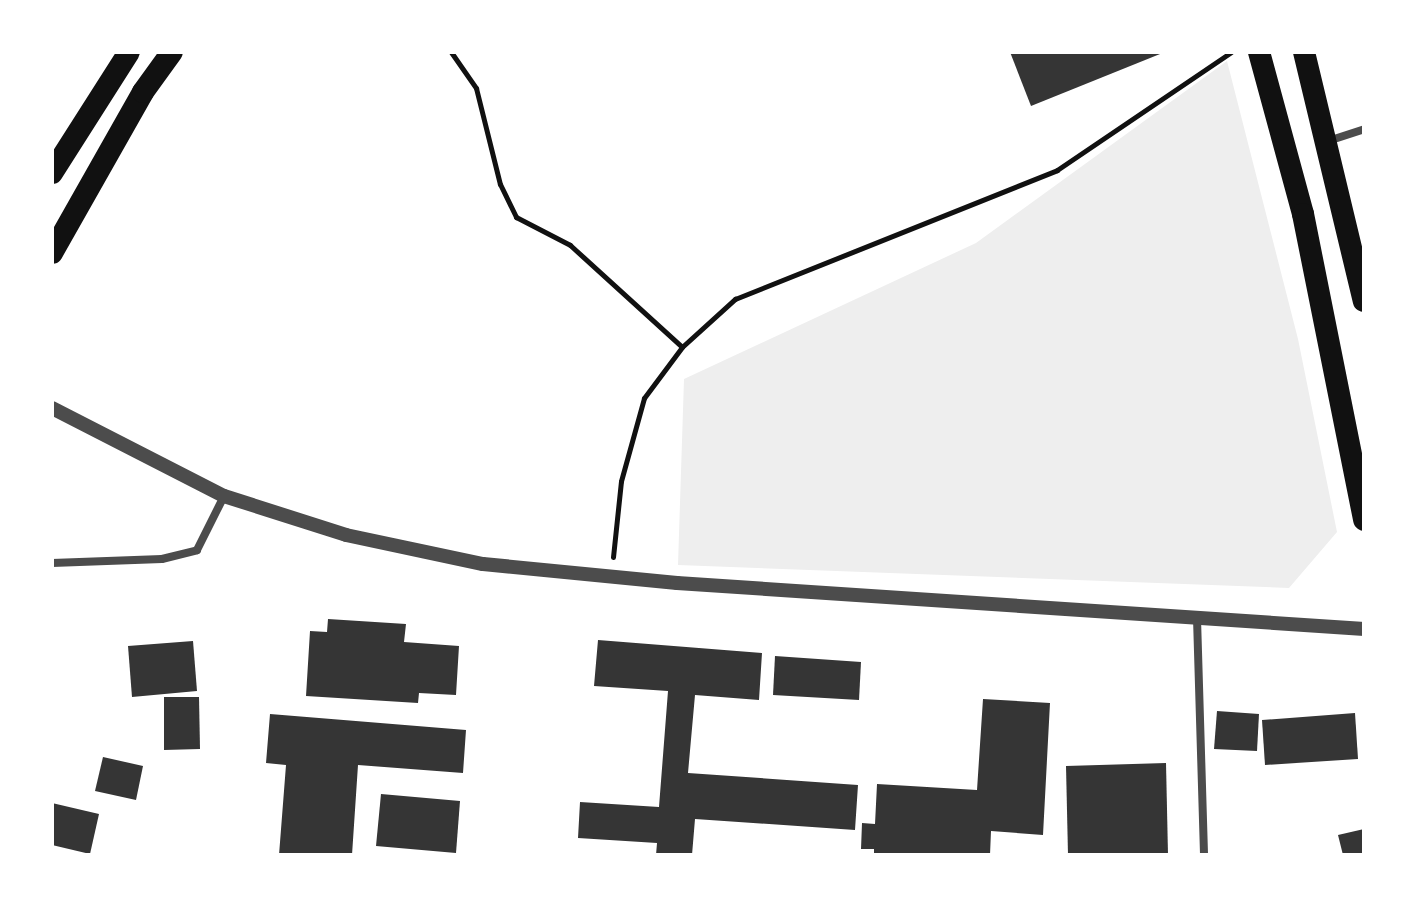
<!DOCTYPE html>
<style>
body{margin:0}
#map{position:relative;width:1416px;height:907px;overflow:hidden;background:#fff;font-family:Cabin,sans-serif}
div>[style]{position:absolute}
.green>*{inset:0;background:#eee}
.building>*{inset:0;background:#353535}
.path>*{height:5px;margin:-2.5px;padding:0 2.5px;transform-origin:2.5px;border-radius:2.5px;background:#111}
.minor>*{height:8px;margin:-4px;padding:0 4px;transform-origin:4px;border-radius:4px;background:#4c4c4c}
.tertiary>*{height:14px;margin:-7px;padding:0 7px;transform-origin:7px;border-radius:7px;background:#4c4c4c}
.trunk>*{height:22px;margin:-11px;padding:0 11px;transform-origin:11px;border-radius:11px;background:#111}
span{translate:-50% -50%;white-space:nowrap;text-align:center;line-height:1.15;-webkit-text-stroke:8px #fff;paint-order:stroke}
.frame{position:absolute;inset:0;border:54px solid #fff;pointer-events:none}
</style>
<div id="map">
<div class="green">
<div style="clip-path:polygon(1227px 61px,1298px 339px,1337px 532px,1289px 588px,678px 565px,684px 379px,976px 243px)"></div>
</div>
<div class="building">
<div style="clip-path:polygon(1010px 52px,1165px 52px,1031px 106px)"></div>
<div style="clip-path:polygon(328px 619px,406px 624px,404px 642px,459px 646px,456px 695px,419px 693px,418px 703px,306px 696px,310px 631px,327px 632px)"></div>
<div style="clip-path:polygon(598px 640px,762px 653px,759px 700px,695px 695px,688px 773px,858px 785px,855px 830px,695px 819px,692px 855px,656px 855px,657px 843px,578px 838px,580px 802px,659px 807px,668px 691px,594px 686px)"></div>
<div style="clip-path:polygon(193px 641px,197px 691px,132px 697px,128px 646px)"></div>
<div style="clip-path:polygon(775px 656px,861px 662px,859px 700px,773px 695px)"></div>
<div style="clip-path:polygon(164px 697px,199px 697px,200px 749px,164px 750px)"></div>
<div style="clip-path:polygon(983px 699px,1050px 703px,1043px 835px,991px 831px,990px 855px,874px 855px,874px 849px,861px 849px,862px 823px,875px 824px,877px 784px,977px 790px)"></div>
<div style="clip-path:polygon(1217px 711px,1259px 714px,1257px 751px,1214px 749px)"></div>
<div style="clip-path:polygon(1355px 713px,1358px 759px,1265px 765px,1262px 720px)"></div>
<div style="clip-path:polygon(270px 714px,466px 730px,463px 773px,358px 765px,352px 855px,279px 855px,286px 765px,266px 763px)"></div>
<div style="clip-path:polygon(103px 757px,143px 766px,136px 800px,95px 791px)"></div>
<div style="clip-path:polygon(1166px 763px,1168px 855px,1068px 855px,1066px 766px)"></div>
<div style="clip-path:polygon(381px 794px,460px 801px,456px 853px,376px 846px)"></div>
<div style="clip-path:polygon(52px 803px,99px 814px,90px 854px,52px 845px)"></div>
<div style="clip-path:polygon(1364px 829px,1364px 855px,1343px 855px,1338px 835px)"></div>
</div>
<div class="path">
<div style="left:451px;top:52px;width:44px;rotate:55.2deg"></div>
<div style="left:476px;top:88px;width:99px;rotate:76deg"></div>
<div style="left:500px;top:184px;width:37px;rotate:64deg"></div>
<div style="left:516px;top:217px;width:61px;rotate:27.4deg"></div>
<div style="left:570px;top:245px;width:151px;rotate:42.3deg"></div>
<div style="left:613px;top:557px;width:76px;rotate:-84deg"></div>
<div style="left:621px;top:481px;width:86px;rotate:-74.5deg"></div>
<div style="left:644px;top:398px;width:64px;rotate:-53.3deg"></div>
<div style="left:682px;top:347px;width:72px;rotate:-42.2deg"></div>
<div style="left:735px;top:299px;width:347px;rotate:-21.8deg"></div>
<div style="left:1057px;top:170px;width:210px;rotate:-34.1deg"></div>
</div>
<div class="minor">
<div style="left:1328px;top:141px;width:38px;rotate:-18deg"></div>
<div style="left:52px;top:563px;width:110px;rotate:-2.1deg"></div>
<div style="left:162px;top:559px;width:36px;rotate:-14deg"></div>
<div style="left:197px;top:550px;width:60px;rotate:-63.4deg"></div>
<div style="left:1197px;top:618px;width:237px;rotate:88.3deg"></div>
</div>
<div class="tertiary">
<div style="left:52px;top:408px;width:193px;rotate:27.1deg"></div>
<div style="left:224px;top:496px;width:128px;rotate:17.7deg"></div>
<div style="left:346px;top:535px;width:140px;rotate:12deg"></div>
<div style="left:483px;top:564px;width:195px;rotate:5.6deg"></div>
<div style="left:677px;top:583px;width:689px;rotate:3.83deg"></div>
</div>
<div class="trunk">
<div style="left:1259px;top:52px;width:168px;rotate:74.8deg"></div>
<div style="left:1303px;top:214px;width:312px;rotate:78.7deg"></div>
<div style="left:1304px;top:52px;width:256px;rotate:76.5deg"></div>
<div style="left:52px;top:173px;width:143px;rotate:-57.5deg"></div>
<div style="left:52px;top:253px;width:185px;rotate:-60.5deg"></div>
<div style="left:143px;top:92px;width:49px;rotate:-54.1deg"></div>
</div>
<div class="frame"></div>
</div>
